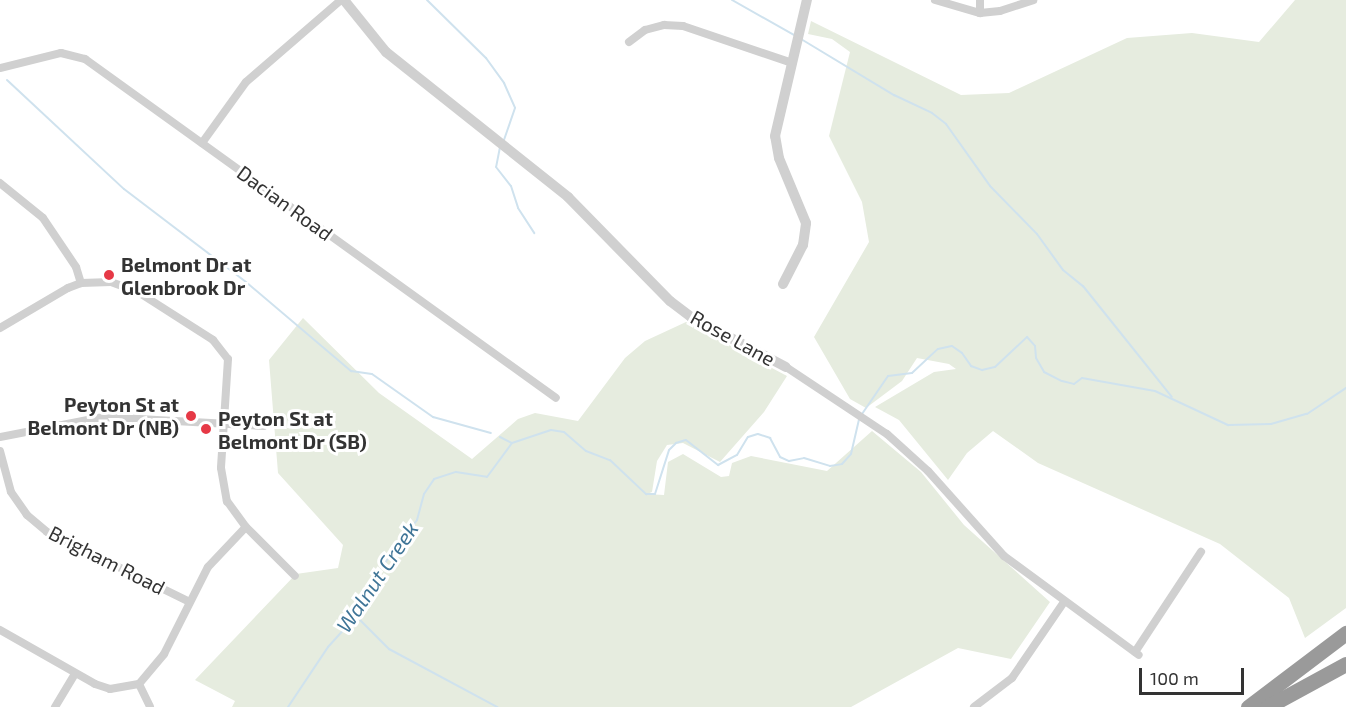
<!DOCTYPE html>
<style>
body{margin:0}
#map{position:relative;width:1346px;height:707px;overflow:hidden;background:#fff;font-family:"Exo 2",sans-serif}
div>[style]{position:absolute}
.green>*{inset:0;background:#e6ecdf}
.stream>*{height:2px;margin:-1px;padding:0 1px;transform-origin:1px;border-radius:1px;background:#cfe2ee}
.minor>*{height:8px;margin:-4px;padding:0 4px;transform-origin:4px;border-radius:4px;background:#d0d0d0}
.tertiary>*{height:10px;margin:-5px;padding:0 5px;transform-origin:5px;border-radius:5px;background:#d0d0d0}
.motorway>*{height:15px;margin:-7.5px;padding:0 7.5px;transform-origin:7.5px;border-radius:7.5px;background:#9a9a9a}
.dots>*{width:16px;height:16px;translate:-50% -50%;box-sizing:border-box;border:3px solid #fff;border-radius:50%}
span{translate:-50% -50%;white-space:nowrap;text-align:center;line-height:1.15;-webkit-text-stroke:6px #fff;paint-order:stroke}
.street-label{font-size:20px;color:#333}
.poi-label{font-size:20px;color:#333;font-weight:700}
.left{translate:0 -50%;text-align:left}
.right{translate:-100% -50%;text-align:right}
.water-label{font-size:21px;color:#3f7597;font-style:italic}
.scale{position:absolute;left:1139px;top:668px;width:105px;height:27px;box-sizing:border-box;border:3px solid #333;border-top:0;padding-left:8px;font-size:18px;line-height:21px;white-space:nowrap;color:#333;-webkit-text-stroke:4px #fff;paint-order:stroke}
</style>
<div id="map">
<div class="green">
<div style="clip-path:polygon(1295px 0,1346px 0,1346px 608px,1305px 638px,1289px 598px,1220px 544px,1038px 463px,993px 431px,967px 453px,948px 480px,899px 420px,875px 407px,934px 372px,956px 369px,949px 364px,917px 358px,902px 381px,866px 408px,850px 399px,814px 337px,869px 242px,862px 202px,829px 136px,850px 52px,832px 39px,808px 34px,811px 21px,961px 95px,1009px 93px,1127px 38px,1192px 33px,1259px 42px)"></div>
<div style="clip-path:polygon(303px 318px,379px 393px,472px 459px,518px 419px,535px 413px,578px 421px,625px 358px,645px 341px,686px 322px,787px 376px,764px 412px,720px 462px,683px 443px,667px 445px,657px 461px,652px 492px,647px 494px,664px 495px,668px 462px,683px 454px,721px 477px,729px 476px,732px 463px,751px 456px,827px 471px,872px 431px,921px 472px,964px 525px,1050px 602px,1011px 659px,958px 648px,851px 707px,232px 707px,235px 701px,195px 680px,296px 574px,338px 568px,343px 545px,278px 473px,269px 360px)"></div>
</div>
<div class="stream">
<div style="left:427px;top:0;width:83px;rotate:44.5deg"></div>
<div style="left:486px;top:58px;width:31px;rotate:54deg"></div>
<div style="left:504px;top:83px;width:27px;rotate:66deg"></div>
<div style="left:515px;top:108px;width:36px;rotate:109deg"></div>
<div style="left:732px;top:0;width:73px;rotate:29.4deg"></div>
<div style="left:801px;top:39px;width:109px;rotate:31.1deg"></div>
<div style="left:894px;top:95px;width:42px;rotate:25.3deg"></div>
<div style="left:932px;top:113px;width:18px;rotate:38deg"></div>
<div style="left:946px;top:124px;width:76px;rotate:54.6deg"></div>
<div style="left:990px;top:186px;width:67px;rotate:45.6deg"></div>
<div style="left:1037px;top:234px;width:44px;rotate:54.2deg"></div>
<div style="left:1063px;top:270px;width:26px;rotate:39deg"></div>
<div style="left:1083px;top:286px;width:142px;rotate:51.3deg"></div>
<div style="left:7px;top:80px;width:160px;rotate:43deg"></div>
<div style="left:124px;top:189px;width:153px;rotate:37.3deg"></div>
<div style="left:246px;top:282px;width:138px;rotate:40.3deg"></div>
<div style="left:351px;top:371px;width:21px;rotate:8deg"></div>
<div style="left:372px;top:374px;width:75px;rotate:35.2deg"></div>
<div style="left:433px;top:417px;width:60px;rotate:15.4deg"></div>
<div style="left:500px;top:147px;width:20px;rotate:101deg"></div>
<div style="left:496px;top:167px;width:24px;rotate:52deg"></div>
<div style="left:511px;top:186px;width:23px;rotate:72deg"></div>
<div style="left:518px;top:208px;width:30px;rotate:57deg"></div>
<div style="left:862px;top:414px;width:46px;rotate:-55.6deg"></div>
<div style="left:888px;top:376px;width:24px;rotate:-7deg"></div>
<div style="left:912px;top:373px;width:35px;rotate:-43deg"></div>
<div style="left:938px;top:349px;width:14px;rotate:-12deg"></div>
<div style="left:952px;top:346px;width:12px;rotate:35deg"></div>
<div style="left:962px;top:353px;width:16px;rotate:55deg"></div>
<div style="left:971px;top:366px;width:12px;rotate:20deg"></div>
<div style="left:982px;top:370px;width:13px;rotate:-13deg"></div>
<div style="left:995px;top:367px;width:44px;rotate:-43.2deg"></div>
<div style="left:1027px;top:337px;width:12px;rotate:48deg"></div>
<div style="left:1035px;top:346px;width:12px;rotate:85deg"></div>
<div style="left:1036px;top:358px;width:16px;rotate:60deg"></div>
<div style="left:1044px;top:372px;width:20px;rotate:27deg"></div>
<div style="left:1062px;top:381px;width:12px;rotate:14deg"></div>
<div style="left:1074px;top:384px;width:10px;rotate:-37deg"></div>
<div style="left:1082px;top:378px;width:74px;rotate:10.1deg"></div>
<div style="left:1155px;top:391px;width:81px;rotate:25deg"></div>
<div style="left:1228px;top:425px;width:43px;rotate:-1.3deg"></div>
<div style="left:1271px;top:424px;width:37px;rotate:-16deg"></div>
<div style="left:1307px;top:414px;width:47px;rotate:-33.7deg"></div>
<div style="left:500px;top:437px;width:13px;rotate:27deg"></div>
<div style="left:356px;top:616px;width:47px;rotate:45deg"></div>
<div style="left:389px;top:649px;width:123px;rotate:28.2deg"></div>
<div style="left:288px;top:707px;width:72px;rotate:-56.3deg"></div>
<div style="left:328px;top:647px;width:42px;rotate:-47.9deg"></div>
<div style="left:356px;top:616px;width:54px;rotate:-62.5deg"></div>
<div style="left:381px;top:568px;width:60px;rotate:-53.1deg"></div>
<div style="left:417px;top:520px;width:27px;rotate:-75deg"></div>
<div style="left:424px;top:494px;width:18px;rotate:-56deg"></div>
<div style="left:434px;top:479px;width:23px;rotate:-18deg"></div>
<div style="left:456px;top:472px;width:31px;rotate:9deg"></div>
<div style="left:487px;top:477px;width:42px;rotate:-53.7deg"></div>
<div style="left:512px;top:443px;width:41px;rotate:-18.4deg"></div>
<div style="left:551px;top:430px;width:13px;rotate:9deg"></div>
<div style="left:564px;top:432px;width:29px;rotate:41deg"></div>
<div style="left:586px;top:451px;width:26px;rotate:21deg"></div>
<div style="left:610px;top:460px;width:50px;rotate:43.4deg"></div>
<div style="left:646px;top:494px;width:9px"></div>
<div style="left:655px;top:494px;width:46px;rotate:-72.3deg"></div>
<div style="left:669px;top:450px;width:10px;rotate:-45deg"></div>
<div style="left:676px;top:443px;width:10px;rotate:-17deg"></div>
<div style="left:686px;top:440px;width:41px;rotate:38deg"></div>
<div style="left:718px;top:465px;width:21px;rotate:-28deg"></div>
<div style="left:737px;top:455px;width:21px;rotate:-59deg"></div>
<div style="left:748px;top:437px;width:10px;rotate:-17deg"></div>
<div style="left:758px;top:434px;width:13px;rotate:18deg"></div>
<div style="left:770px;top:438px;width:21px;rotate:62deg"></div>
<div style="left:780px;top:457px;width:10px;rotate:24deg"></div>
<div style="left:789px;top:461px;width:15px;rotate:-11deg"></div>
<div style="left:804px;top:458px;width:27px;rotate:17deg"></div>
<div style="left:830px;top:466px;width:12px;rotate:-9deg"></div>
<div style="left:842px;top:464px;width:13px;rotate:-48deg"></div>
<div style="left:851px;top:454px;width:36px;rotate:-77deg"></div>
</div>
<div class="minor">
<div style="left:935px;top:0;width:47px;rotate:16.1deg"></div>
<div style="left:980px;top:13px;width:20px;rotate:-6deg"></div>
<div style="left:1000px;top:11px;width:35px;rotate:-18deg"></div>
<div style="left:980px;top:13px;width:13px;rotate:-90deg"></div>
<div style="left:629px;top:42px;width:20px;rotate:-37deg"></div>
<div style="left:645px;top:30px;width:20px;rotate:-15deg"></div>
<div style="left:664px;top:25px;width:19px;rotate:3deg"></div>
<div style="left:683px;top:26px;width:115px;rotate:18.7deg"></div>
<div style="left:0;top:68px;width:63px;rotate:-13.8deg"></div>
<div style="left:61px;top:53px;width:25px;rotate:14deg"></div>
<div style="left:85px;top:59px;width:580px;rotate:35.74deg"></div>
<div style="left:202px;top:143px;width:75px;rotate:-54.2deg"></div>
<div style="left:246px;top:82px;width:125px;rotate:-40.8deg"></div>
<div style="left:0;top:183px;width:55px;rotate:39.1deg"></div>
<div style="left:43px;top:218px;width:59px;rotate:56deg"></div>
<div style="left:76px;top:267px;width:17px;rotate:73deg"></div>
<div style="left:0;top:328px;width:79px;rotate:-30.5deg"></div>
<div style="left:68px;top:288px;width:14px;rotate:-21deg"></div>
<div style="left:81px;top:283px;width:30px;rotate:-2deg"></div>
<div style="left:111px;top:282px;width:29px;rotate:20deg"></div>
<div style="left:138px;top:292px;width:89px;rotate:32.6deg"></div>
<div style="left:213px;top:340px;width:24px;rotate:52deg"></div>
<div style="left:228px;top:359px;width:109px;rotate:93.7deg"></div>
<div style="left:221px;top:468px;width:34px;rotate:80deg"></div>
<div style="left:227px;top:501px;width:32px;rotate:54deg"></div>
<div style="left:246px;top:527px;width:69px;rotate:45deg"></div>
<div style="left:786px;top:367px;width:121px;rotate:33.6deg"></div>
<div style="left:887px;top:434px;width:55px;rotate:42.1deg"></div>
<div style="left:928px;top:471px;width:114px;rotate:48.2deg"></div>
<div style="left:1004px;top:556px;width:167px;rotate:36.3deg"></div>
<div style="left:0;top:437px;width:105px;rotate:-11deg"></div>
<div style="left:103px;top:417px;width:161px;rotate:3.2deg"></div>
<div style="left:0;top:451px;width:42px;rotate:75deg"></div>
<div style="left:11px;top:492px;width:28px;rotate:55deg"></div>
<div style="left:27px;top:515px;width:26px;rotate:40deg"></div>
<div style="left:47px;top:532px;width:157px;rotate:26.1deg"></div>
<div style="left:0;top:630px;width:109px;rotate:29.6deg"></div>
<div style="left:95px;top:684px;width:16px;rotate:18deg"></div>
<div style="left:110px;top:689px;width:29px;rotate:-10deg"></div>
<div style="left:139px;top:684px;width:39px;rotate:-50deg"></div>
<div style="left:164px;top:654px;width:97px;rotate:-63.2deg"></div>
<div style="left:208px;top:567px;width:55px;rotate:-46.5deg"></div>
<div style="left:1135px;top:652px;width:120px;rotate:-56.6deg"></div>
<div style="left:139px;top:684px;width:25px;rotate:64deg"></div>
<div style="left:55px;top:707px;width:39px;rotate:-59deg"></div>
<div style="left:974px;top:707px;width:48px;rotate:-37.3deg"></div>
<div style="left:1012px;top:678px;width:92px;rotate:-55.6deg"></div>
</div>
<div class="tertiary">
<div style="left:344px;top:0;width:67px;rotate:51.1deg"></div>
<div style="left:386px;top:52px;width:233px;rotate:38.5deg"></div>
<div style="left:568px;top:197px;width:146px;rotate:45.6deg"></div>
<div style="left:670px;top:301px;width:26px;rotate:37deg"></div>
<div style="left:691px;top:317px;width:107px;rotate:27.8deg"></div>
<div style="left:783px;top:284px;width:44px;rotate:-62.9deg"></div>
<div style="left:803px;top:245px;width:22px;rotate:-82deg"></div>
<div style="left:806px;top:223px;width:70px;rotate:-112.6deg"></div>
<div style="left:779px;top:158px;width:22px;rotate:-100deg"></div>
<div style="left:775px;top:136px;width:140px;rotate:-76.8deg"></div>
</div>
<div class="motorway">
<div style="left:1248px;top:707px;width:123px;rotate:-37.1deg"></div>
<div style="left:1267px;top:707px;width:90px;rotate:-28.6deg"></div>
</div>
<div class="dots">
<div style="left:109px;top:275px;background:#e63946"></div>
<div style="left:191px;top:416px;background:#e63946"></div>
<div style="left:206px;top:429px;background:#e63946"></div>
</div>
<div class="street-label">
<span style="left:285px;top:203px;rotate:36deg">Dacian Road</span>
<span style="left:733px;top:338px;rotate:29deg">Rose Lane</span>
<span style="left:107px;top:560px;rotate:27deg">Brigham Road</span>
</div>
<div class="poi-label">
<span class="left" style="left:121px;top:276px">Belmont Dr at<br>Glenbrook Dr</span>
<span class="right" style="left:179px;top:416px">Peyton St at<br>Belmont Dr (NB)</span>
<span class="left" style="left:218px;top:430px">Peyton St at<br>Belmont Dr (SB)</span>
</div>
<div class="water-label">
<span style="left:377px;top:577px;rotate:-56deg">Walnut Creek</span>
</div>
<div class="scale">100 m</div>
</div>
